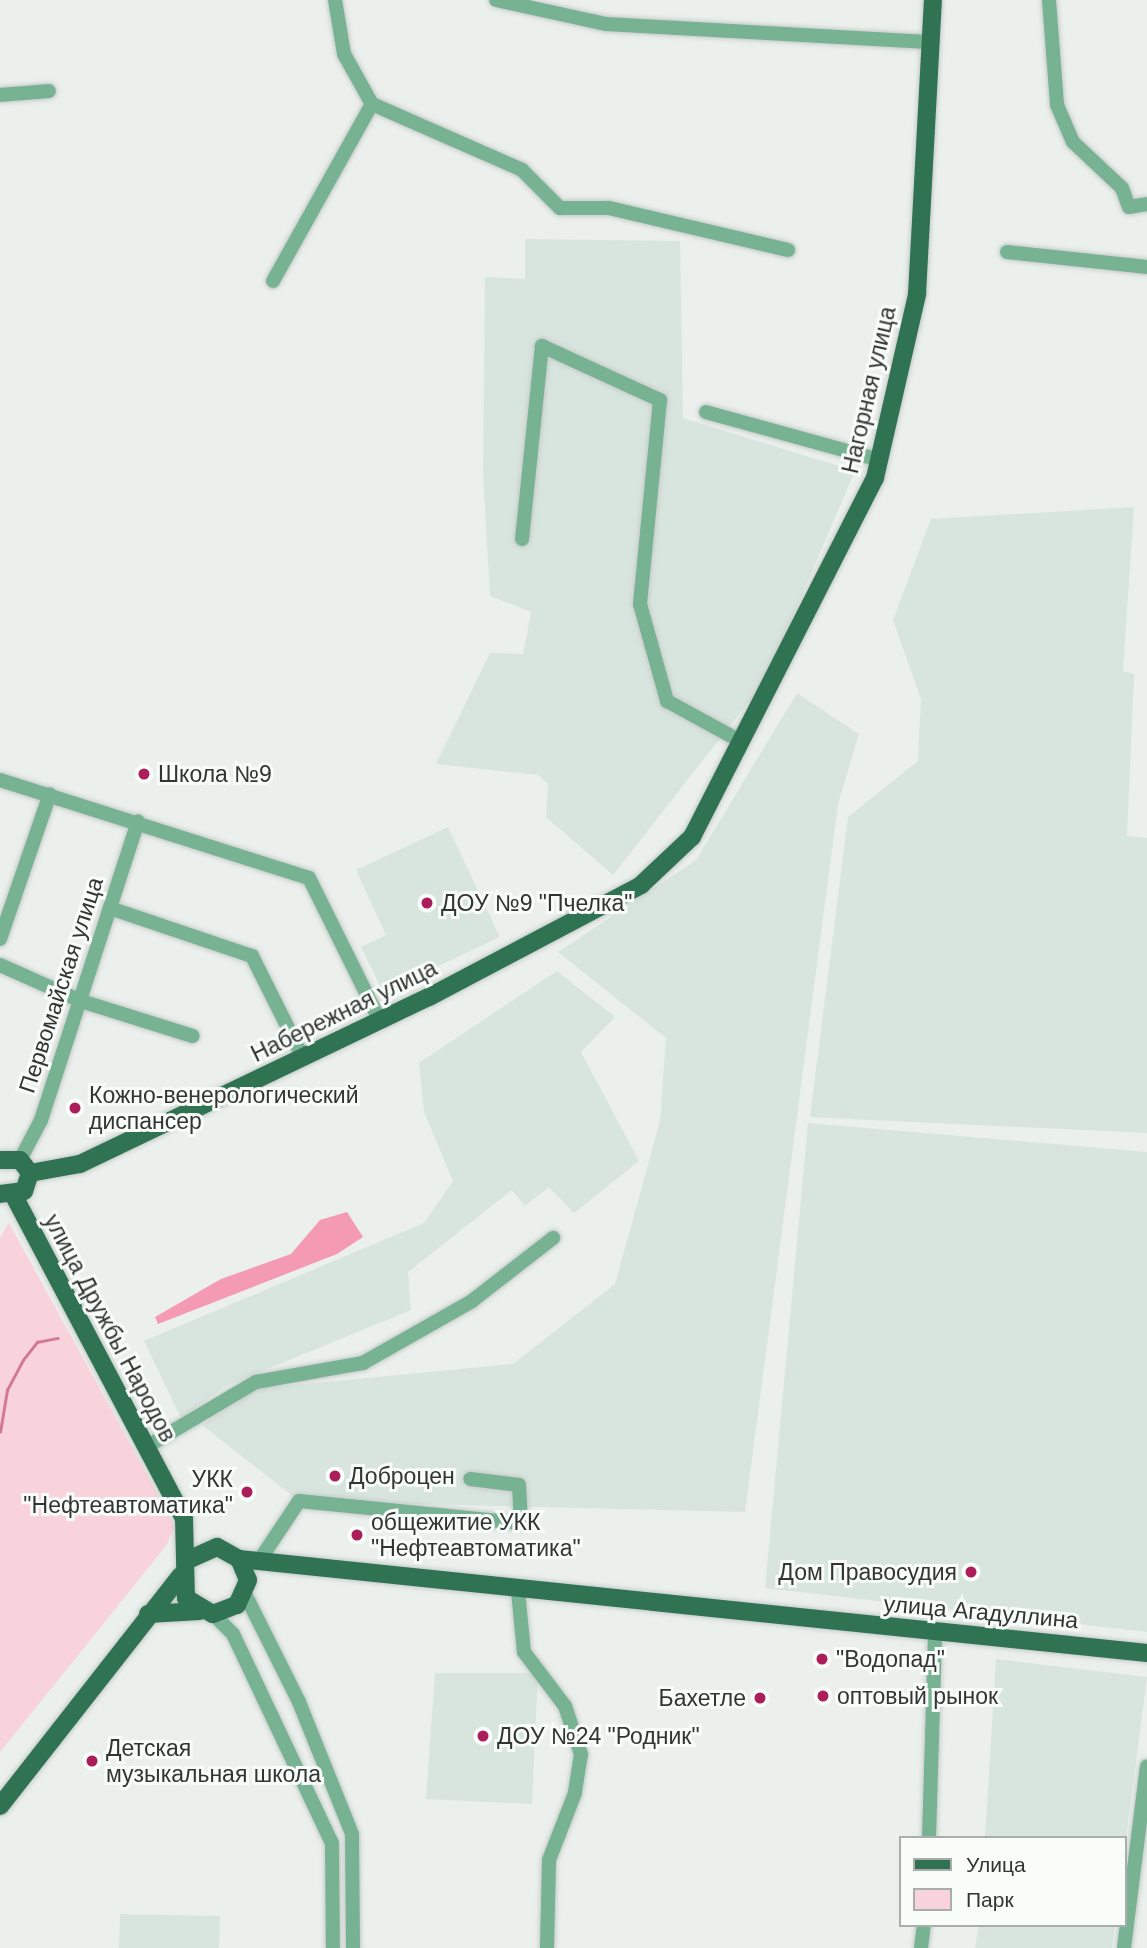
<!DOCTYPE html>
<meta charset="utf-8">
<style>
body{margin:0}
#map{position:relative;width:1147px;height:1948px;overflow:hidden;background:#ebf0ed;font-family:Arial,sans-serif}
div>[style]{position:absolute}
.built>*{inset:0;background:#d8e5de}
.green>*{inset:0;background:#f9d3dc}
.forest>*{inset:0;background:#f49ab3}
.stream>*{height:2.5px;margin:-1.25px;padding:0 1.25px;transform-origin:1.25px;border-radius:1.25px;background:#d17a94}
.roads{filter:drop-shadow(0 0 2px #c6cbc8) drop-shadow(0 0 2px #c6cbc8)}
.minor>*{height:14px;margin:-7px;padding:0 7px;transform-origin:7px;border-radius:7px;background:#77b292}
.major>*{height:18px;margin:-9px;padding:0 9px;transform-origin:9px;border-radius:9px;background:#2f7353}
.dots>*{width:19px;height:19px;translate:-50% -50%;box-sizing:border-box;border:4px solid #f8fdfa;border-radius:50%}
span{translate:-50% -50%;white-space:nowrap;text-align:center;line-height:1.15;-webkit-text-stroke:6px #f8fdfa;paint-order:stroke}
.street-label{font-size:23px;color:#333534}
.poi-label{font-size:23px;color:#333534}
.left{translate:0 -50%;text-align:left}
.right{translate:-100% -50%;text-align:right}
.legend{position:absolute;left:899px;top:1836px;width:228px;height:91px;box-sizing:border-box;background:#f8fdfa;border:2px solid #a9adab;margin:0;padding:9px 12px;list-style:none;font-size:21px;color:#333534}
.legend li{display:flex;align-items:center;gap:14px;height:35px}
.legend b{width:35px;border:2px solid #a9adab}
</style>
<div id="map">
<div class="built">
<div style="clip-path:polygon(525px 239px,680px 241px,683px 418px,855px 471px,765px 681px,613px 875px,546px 817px,548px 784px,538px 775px,436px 764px,490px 653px,523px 654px,531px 612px,490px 596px,483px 473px,485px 277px,525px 279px)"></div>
<div style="clip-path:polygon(1134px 507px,1123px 671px,1134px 674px,1127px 836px,1147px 838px,1147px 1133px,810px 1117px,848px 817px,918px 761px,921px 699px,893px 620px,931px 519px)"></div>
<div style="clip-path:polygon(797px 693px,859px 734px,838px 804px,745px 1512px,299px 1501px,202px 1425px,252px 1389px,513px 1364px,615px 1284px,660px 1121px,666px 1038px,558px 952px,696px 860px)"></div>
<div style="clip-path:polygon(448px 827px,500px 937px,383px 992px,361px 947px,386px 935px,356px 870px)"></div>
<div style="clip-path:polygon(557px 971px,615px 1017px,581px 1052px,639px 1161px,574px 1213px,549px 1187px,525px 1206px,512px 1190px,408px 1272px,411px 1310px,226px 1386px,181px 1418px,144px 1341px,424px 1223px,453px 1181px,424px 1112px,419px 1063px)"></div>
<div style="clip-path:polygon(808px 1123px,1147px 1152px,1147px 1632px,765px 1588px)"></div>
<div style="clip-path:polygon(996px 1659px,1147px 1677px,1124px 1853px,1124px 1838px,985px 1838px)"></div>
<div style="clip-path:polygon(435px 1673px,538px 1673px,532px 1804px,426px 1799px)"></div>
<div style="clip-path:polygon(120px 1914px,220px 1916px,219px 1948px,119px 1948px)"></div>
<div style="clip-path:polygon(979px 1925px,1115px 1925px,1112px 1948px,975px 1948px)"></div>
</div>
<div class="green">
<div style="clip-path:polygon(9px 1223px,175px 1526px,166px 1546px,0 1752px,0 1237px)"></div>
</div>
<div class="forest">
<div style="clip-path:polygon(347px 1212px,363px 1237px,337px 1254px,158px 1324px,155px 1317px,221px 1279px,291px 1254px,320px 1220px)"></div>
</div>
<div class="stream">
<div style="left:0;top:1432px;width:43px;rotate:-80.5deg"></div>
<div style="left:7px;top:1390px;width:34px;rotate:-62deg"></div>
<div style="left:23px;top:1360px;width:23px;rotate:-52deg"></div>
<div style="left:37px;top:1342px;width:21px;rotate:-11deg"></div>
</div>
<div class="roads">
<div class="minor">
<div style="left:335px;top:0;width:55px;rotate:80.5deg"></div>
<div style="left:344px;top:54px;width:57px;rotate:60.8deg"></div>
<div style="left:372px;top:104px;width:164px;rotate:23.7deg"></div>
<div style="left:522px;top:170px;width:54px;rotate:45deg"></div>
<div style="left:560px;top:208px;width:49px"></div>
<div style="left:609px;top:208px;width:184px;rotate:13.2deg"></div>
<div style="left:496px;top:0;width:113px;rotate:12.3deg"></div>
<div style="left:606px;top:24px;width:327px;rotate:3.2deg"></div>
<div style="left:1049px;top:0;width:105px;rotate:85.6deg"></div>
<div style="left:1057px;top:105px;width:40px;rotate:66.6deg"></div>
<div style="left:1073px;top:142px;width:67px;rotate:43.2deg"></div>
<div style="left:1122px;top:188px;width:20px;rotate:70deg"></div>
<div style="left:1129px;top:207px;width:18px;rotate:-9deg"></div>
<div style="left:0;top:95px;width:49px;rotate:-4.7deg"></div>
<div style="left:1007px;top:252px;width:141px;rotate:6.1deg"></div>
<div style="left:273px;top:281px;width:203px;rotate:-60.8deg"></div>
<div style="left:706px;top:412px;width:180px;rotate:15.4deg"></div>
<div style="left:522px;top:539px;width:194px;rotate:-84.1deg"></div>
<div style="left:542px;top:346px;width:130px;rotate:24.6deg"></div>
<div style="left:660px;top:400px;width:205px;rotate:95.6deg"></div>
<div style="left:640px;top:604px;width:101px;rotate:74.4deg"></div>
<div style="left:667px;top:701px;width:85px;rotate:28.7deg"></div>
<div style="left:0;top:780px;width:324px;rotate:17.6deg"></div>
<div style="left:309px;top:878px;width:160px;rotate:63.6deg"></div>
<div style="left:110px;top:908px;width:150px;rotate:18.7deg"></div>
<div style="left:252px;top:956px;width:114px;rotate:63.4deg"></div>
<div style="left:0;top:939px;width:153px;rotate:-71deg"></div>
<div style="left:0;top:965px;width:89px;rotate:24deg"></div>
<div style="left:81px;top:1001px;width:117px;rotate:17.4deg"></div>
<div style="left:20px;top:1160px;width:45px;rotate:-62.3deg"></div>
<div style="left:41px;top:1120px;width:314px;rotate:-72deg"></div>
<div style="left:146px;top:1447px;width:128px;rotate:-30.6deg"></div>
<div style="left:256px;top:1382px;width:109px;rotate:-10.1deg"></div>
<div style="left:363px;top:1363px;width:125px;rotate:-29.6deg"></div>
<div style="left:472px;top:1301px;width:103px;rotate:-37.9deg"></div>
<div style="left:259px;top:1561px;width:72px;rotate:-56.3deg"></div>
<div style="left:299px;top:1501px;width:223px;rotate:5.7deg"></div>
<div style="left:521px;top:1523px;width:38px;rotate:-93deg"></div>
<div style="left:519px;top:1485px;width:49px;rotate:-173deg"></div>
<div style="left:518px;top:1591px;width:61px;rotate:84.4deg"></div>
<div style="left:524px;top:1652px;width:68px;rotate:52.8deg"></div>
<div style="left:565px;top:1706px;width:51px;rotate:71.6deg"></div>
<div style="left:581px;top:1754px;width:39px;rotate:99deg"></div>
<div style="left:575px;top:1793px;width:72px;rotate:111.2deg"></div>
<div style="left:549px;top:1860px;width:88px;rotate:91.3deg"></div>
<div style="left:245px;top:1594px;width:121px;rotate:63.4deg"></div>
<div style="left:299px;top:1702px;width:142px;rotate:68.1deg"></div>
<div style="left:352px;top:1834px;width:114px;rotate:89.5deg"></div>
<div style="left:213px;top:1614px;width:28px;rotate:45deg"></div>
<div style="left:233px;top:1634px;width:231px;rotate:64.7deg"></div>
<div style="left:332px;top:1843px;width:105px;rotate:89.5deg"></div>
<div style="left:929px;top:1838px;width:205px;rotate:-88.3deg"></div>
<div style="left:921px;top:1948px;width:23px;rotate:-83deg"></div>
<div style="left:1124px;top:1948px;width:183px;rotate:-82.8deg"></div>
</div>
<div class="major">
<div style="left:0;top:1160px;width:20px"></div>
<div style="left:20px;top:1160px;width:16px;rotate:52deg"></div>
<div style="left:30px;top:1173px;width:19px;rotate:108deg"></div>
<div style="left:24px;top:1191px;width:24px;rotate:173deg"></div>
<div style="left:30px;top:1173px;width:51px;rotate:-10.2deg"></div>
<div style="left:80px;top:1164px;width:387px;rotate:-25.6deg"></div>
<div style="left:429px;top:997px;width:240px;rotate:-27.8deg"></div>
<div style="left:641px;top:885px;width:70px;rotate:-43.3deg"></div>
<div style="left:692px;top:837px;width:403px;rotate:-63deg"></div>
<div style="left:875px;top:478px;width:189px;rotate:-77.1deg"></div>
<div style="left:917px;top:294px;width:294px;rotate:-86.9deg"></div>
<div style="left:14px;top:1196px;width:364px;rotate:62.2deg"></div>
<div style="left:184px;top:1518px;width:80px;rotate:88.6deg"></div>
<div style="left:186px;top:1598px;width:31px;rotate:31deg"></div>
<div style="left:213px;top:1614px;width:26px;rotate:-21deg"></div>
<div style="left:237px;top:1605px;width:27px;rotate:-66deg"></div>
<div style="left:248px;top:1580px;width:23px;rotate:-113deg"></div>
<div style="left:239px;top:1559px;width:25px;rotate:-151deg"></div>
<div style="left:217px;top:1547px;width:32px;rotate:156deg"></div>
<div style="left:239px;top:1559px;width:913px;rotate:5.91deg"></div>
<div style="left:148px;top:1614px;width:52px;rotate:-3.3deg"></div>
<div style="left:0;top:1806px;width:293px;rotate:-51.9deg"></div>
</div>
</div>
<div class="dots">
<div style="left:144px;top:774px;background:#ac1e5a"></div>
<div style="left:427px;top:903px;background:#ac1e5a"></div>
<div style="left:75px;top:1108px;background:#ac1e5a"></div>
<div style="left:335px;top:1476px;background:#ac1e5a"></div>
<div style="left:247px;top:1492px;background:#ac1e5a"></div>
<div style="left:357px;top:1535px;background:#ac1e5a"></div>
<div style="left:971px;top:1572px;background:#ac1e5a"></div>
<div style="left:822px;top:1659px;background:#ac1e5a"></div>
<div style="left:823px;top:1696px;background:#ac1e5a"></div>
<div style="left:760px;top:1698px;background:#ac1e5a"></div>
<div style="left:483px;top:1736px;background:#ac1e5a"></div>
<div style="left:92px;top:1761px;background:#ac1e5a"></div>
</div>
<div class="street-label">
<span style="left:869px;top:390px;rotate:-77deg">Нагорная улица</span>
<span style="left:61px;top:985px;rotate:-72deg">Первомайская улица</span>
<span style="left:344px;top:1011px;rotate:-26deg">Набережная улица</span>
<span style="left:110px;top:1328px;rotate:62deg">улица Дружбы Народов</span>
<span style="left:981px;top:1612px;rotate:5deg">улица Агадуллина</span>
</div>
<div class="poi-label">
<span class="left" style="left:158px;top:774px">Школа №9</span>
<span class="left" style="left:441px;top:903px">ДОУ №9 "Пчелка"</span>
<span class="left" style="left:89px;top:1108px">Кожно-венерологический<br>диспансер</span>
<span class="left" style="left:349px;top:1476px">Доброцен</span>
<span class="right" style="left:233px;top:1492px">УКК<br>"Нефтеавтоматика"</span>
<span class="left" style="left:371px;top:1535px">общежитие УКК<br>"Нефтеавтоматика"</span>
<span class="right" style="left:957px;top:1572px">Дом Правосудия</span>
<span class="left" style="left:836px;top:1659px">"Водопад"</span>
<span class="left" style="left:837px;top:1696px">оптовый рынок</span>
<span class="right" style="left:746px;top:1698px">Бахетле</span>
<span class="left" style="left:497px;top:1736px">ДОУ №24 "Родник"</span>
<span class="left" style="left:106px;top:1761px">Детская<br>музыкальная школа</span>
</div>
<ul class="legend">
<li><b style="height:9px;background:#2f7353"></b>Улица</li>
<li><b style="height:19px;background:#f9d3dc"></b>Парк</li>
</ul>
</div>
